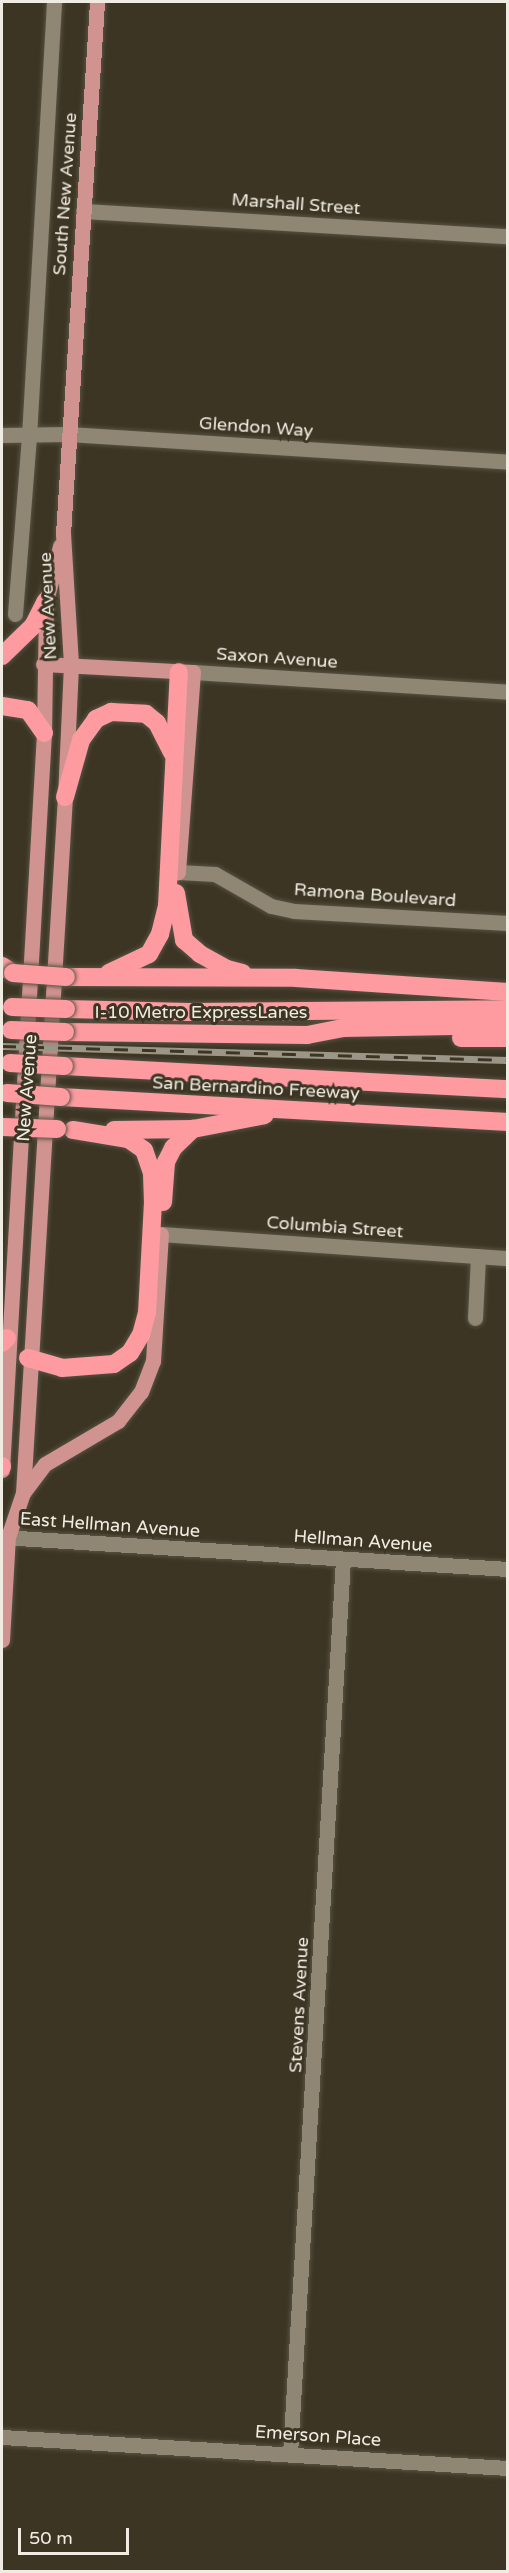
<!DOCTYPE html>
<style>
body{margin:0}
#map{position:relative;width:509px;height:2573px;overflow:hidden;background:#3c3524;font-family:"Varela Round",sans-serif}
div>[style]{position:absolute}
.roads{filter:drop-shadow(0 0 2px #585243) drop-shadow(0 0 2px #585243)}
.minor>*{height:15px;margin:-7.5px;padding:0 7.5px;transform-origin:7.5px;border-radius:7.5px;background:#8f8773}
.major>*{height:15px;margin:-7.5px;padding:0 7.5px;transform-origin:7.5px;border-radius:7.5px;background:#d1938f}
.highway>*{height:18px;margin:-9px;padding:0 9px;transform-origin:9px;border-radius:9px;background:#fd9ba1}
.rail>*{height:7px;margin-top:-3.5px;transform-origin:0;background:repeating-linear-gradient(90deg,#3c3524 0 14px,#9b9688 0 28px);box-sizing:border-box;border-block:2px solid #9b9688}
.bridges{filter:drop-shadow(0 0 2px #585243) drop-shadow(0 0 2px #585243)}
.highway-bridge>*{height:18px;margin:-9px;padding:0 9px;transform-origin:9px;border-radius:9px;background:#fd9ba1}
span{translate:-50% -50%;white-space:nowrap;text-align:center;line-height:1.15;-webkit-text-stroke:6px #3c3524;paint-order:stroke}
.street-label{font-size:18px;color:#f0ece1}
.frame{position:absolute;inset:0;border:3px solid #f0ece1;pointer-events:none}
.scale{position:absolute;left:18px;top:2528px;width:111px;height:27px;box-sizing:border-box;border:3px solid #f0ece1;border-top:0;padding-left:8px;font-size:18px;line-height:21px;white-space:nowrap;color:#f0ece1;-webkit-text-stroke:4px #3c3524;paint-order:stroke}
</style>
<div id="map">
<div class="roads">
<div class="minor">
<div style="left:83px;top:211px;width:426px;rotate:3.4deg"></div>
<div style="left:2px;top:435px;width:66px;rotate:-0.9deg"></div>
<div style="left:68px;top:434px;width:441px;rotate:3.6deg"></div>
<div style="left:15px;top:614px;width:179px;rotate:-85.5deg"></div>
<div style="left:29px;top:436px;width:435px;rotate:-86.7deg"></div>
<div style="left:193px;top:672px;width:316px;rotate:3.6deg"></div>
<div style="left:178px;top:872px;width:37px;rotate:3deg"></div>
<div style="left:215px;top:874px;width:64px;rotate:29.7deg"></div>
<div style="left:271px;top:906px;width:24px;rotate:12deg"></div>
<div style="left:294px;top:911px;width:214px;rotate:3.2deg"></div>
<div style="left:161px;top:1234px;width:348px;rotate:4deg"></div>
<div style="left:475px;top:1318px;width:62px;rotate:-87.2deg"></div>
<div style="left:2px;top:1537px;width:507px;rotate:3.62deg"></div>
<div style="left:2px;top:2437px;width:507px;rotate:3.51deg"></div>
<div style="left:290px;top:2454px;width:897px;rotate:-86.61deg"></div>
</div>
<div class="major">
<div style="left:43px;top:664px;width:150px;rotate:3.1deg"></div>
<div style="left:193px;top:672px;width:201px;rotate:94.3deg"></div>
<div style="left:2px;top:1470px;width:738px;rotate:-86.74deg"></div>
<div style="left:44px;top:733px;width:132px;rotate:-89.1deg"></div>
<div style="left:46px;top:601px;width:57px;rotate:-75.7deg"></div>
<div style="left:23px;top:1493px;width:36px;rotate:-53deg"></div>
<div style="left:45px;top:1464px;width:85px;rotate:-30.5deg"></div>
<div style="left:118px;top:1421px;width:37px;rotate:-52deg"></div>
<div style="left:141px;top:1392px;width:33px;rotate:-69deg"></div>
<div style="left:153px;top:1361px;width:127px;rotate:-86.4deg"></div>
<div style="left:2px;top:1640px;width:103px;rotate:-86.7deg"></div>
<div style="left:8px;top:1537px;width:46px;rotate:-71.2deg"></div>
<div style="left:23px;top:1493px;width:697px;rotate:-86.55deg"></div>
<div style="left:65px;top:797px;width:133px;rotate:-87.4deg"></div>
<div style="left:71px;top:664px;width:130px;rotate:-93.5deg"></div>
<div style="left:63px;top:534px;width:533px;rotate:-86.34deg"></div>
</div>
<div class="highway">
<div style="left:2px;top:656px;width:43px;rotate:-44.1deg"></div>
<div style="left:33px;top:626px;width:28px;rotate:-63deg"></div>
<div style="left:2px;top:706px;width:26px;rotate:9deg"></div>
<div style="left:28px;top:710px;width:28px;rotate:55deg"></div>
<div style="left:65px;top:797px;width:59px;rotate:-74.3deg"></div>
<div style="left:81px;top:740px;width:26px;rotate:-54deg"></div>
<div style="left:96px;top:719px;width:17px;rotate:-25deg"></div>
<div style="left:111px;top:712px;width:35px;rotate:3deg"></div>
<div style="left:146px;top:714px;width:14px;rotate:39deg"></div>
<div style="left:157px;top:723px;width:33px;rotate:63deg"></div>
<div style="left:176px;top:893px;width:48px;rotate:80.3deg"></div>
<div style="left:184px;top:940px;width:21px;rotate:41deg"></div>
<div style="left:200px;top:954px;width:31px;rotate:29deg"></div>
<div style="left:227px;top:969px;width:16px;rotate:14deg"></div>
<div style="left:2px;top:966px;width:13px;rotate:32deg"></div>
<div style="left:109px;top:973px;width:44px;rotate:-25.4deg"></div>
<div style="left:149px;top:954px;width:23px;rotate:-61deg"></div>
<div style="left:160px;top:934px;width:29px;rotate:-76deg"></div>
<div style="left:167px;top:906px;width:234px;rotate:-87.1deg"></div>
<div style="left:66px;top:977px;width:230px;rotate:0.2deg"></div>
<div style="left:296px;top:978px;width:212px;rotate:3.8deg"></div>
<div style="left:66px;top:1009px;width:123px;rotate:1.4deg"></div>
<div style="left:189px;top:1012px;width:319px;rotate:-0.5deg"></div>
<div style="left:65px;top:1032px;width:242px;rotate:0.7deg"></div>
<div style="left:307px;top:1035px;width:36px;rotate:-11deg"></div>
<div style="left:342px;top:1028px;width:166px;rotate:-1deg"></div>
<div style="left:461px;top:1038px;width:47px"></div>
<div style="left:64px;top:1066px;width:445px;rotate:3deg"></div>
<div style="left:61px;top:1097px;width:448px;rotate:3.2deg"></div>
<div style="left:114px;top:1130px;width:79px;rotate:-0.7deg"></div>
<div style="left:193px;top:1129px;width:73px;rotate:-11deg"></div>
<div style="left:163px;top:1202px;width:40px;rotate:-85.7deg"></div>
<div style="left:166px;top:1162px;width:16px;rotate:-63deg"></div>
<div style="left:173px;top:1148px;width:28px;rotate:-44deg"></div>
<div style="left:2px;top:1343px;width:7px;rotate:-45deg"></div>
<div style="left:28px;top:1358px;width:35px;rotate:16deg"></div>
<div style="left:62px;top:1368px;width:52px;rotate:-4.4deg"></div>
<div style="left:114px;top:1364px;width:19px;rotate:-35deg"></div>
<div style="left:130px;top:1353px;width:21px;rotate:-59deg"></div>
<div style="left:141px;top:1335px;width:23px;rotate:-75deg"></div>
<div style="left:147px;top:1313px;width:110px;rotate:-86.9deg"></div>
<div style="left:153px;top:1203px;width:30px;rotate:-92deg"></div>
<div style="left:152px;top:1173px;width:24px;rotate:-109deg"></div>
<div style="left:144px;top:1150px;width:19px;rotate:-145deg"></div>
<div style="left:128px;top:1139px;width:56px;rotate:-170.7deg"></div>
<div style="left:2px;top:1466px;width:1px;rotate:90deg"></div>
</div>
</div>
<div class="rail">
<div style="left:2px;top:1046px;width:506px;rotate:1.58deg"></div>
</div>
<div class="bridges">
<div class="highway-bridge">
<div style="left:13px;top:973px;width:53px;rotate:4.3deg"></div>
<div style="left:12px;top:1007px;width:54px;rotate:2.1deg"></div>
<div style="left:11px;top:1030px;width:54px;rotate:2.1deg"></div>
<div style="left:10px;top:1063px;width:54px;rotate:3.2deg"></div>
<div style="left:7px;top:1093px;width:54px;rotate:4.2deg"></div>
<div style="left:3px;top:1127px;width:54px;rotate:2.1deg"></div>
</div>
</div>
<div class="street-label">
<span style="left:65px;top:194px;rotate:-86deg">South New Avenue</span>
<span style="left:296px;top:204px;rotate:4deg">Marshall Street</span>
<span style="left:256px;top:427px;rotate:4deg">Glendon Way</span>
<span style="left:48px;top:606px;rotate:-93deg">New Avenue</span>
<span style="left:277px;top:658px;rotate:4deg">Saxon Avenue</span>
<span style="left:375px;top:895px;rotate:4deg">Ramona Boulevard</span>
<span style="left:201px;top:1012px">I-10 Metro ExpressLanes</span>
<span style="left:27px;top:1088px;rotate:-86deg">New Avenue</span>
<span style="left:256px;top:1088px;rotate:3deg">San Bernardino Freeway</span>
<span style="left:335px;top:1227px;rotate:4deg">Columbia Street</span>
<span style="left:110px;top:1525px;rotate:4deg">East Hellman Avenue</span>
<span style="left:363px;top:1541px;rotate:4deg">Hellman Avenue</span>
<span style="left:299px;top:2005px;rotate:-87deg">Stevens Avenue</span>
<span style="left:318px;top:2436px;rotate:4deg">Emerson Place</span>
</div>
<div class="frame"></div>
<div class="scale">50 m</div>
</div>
